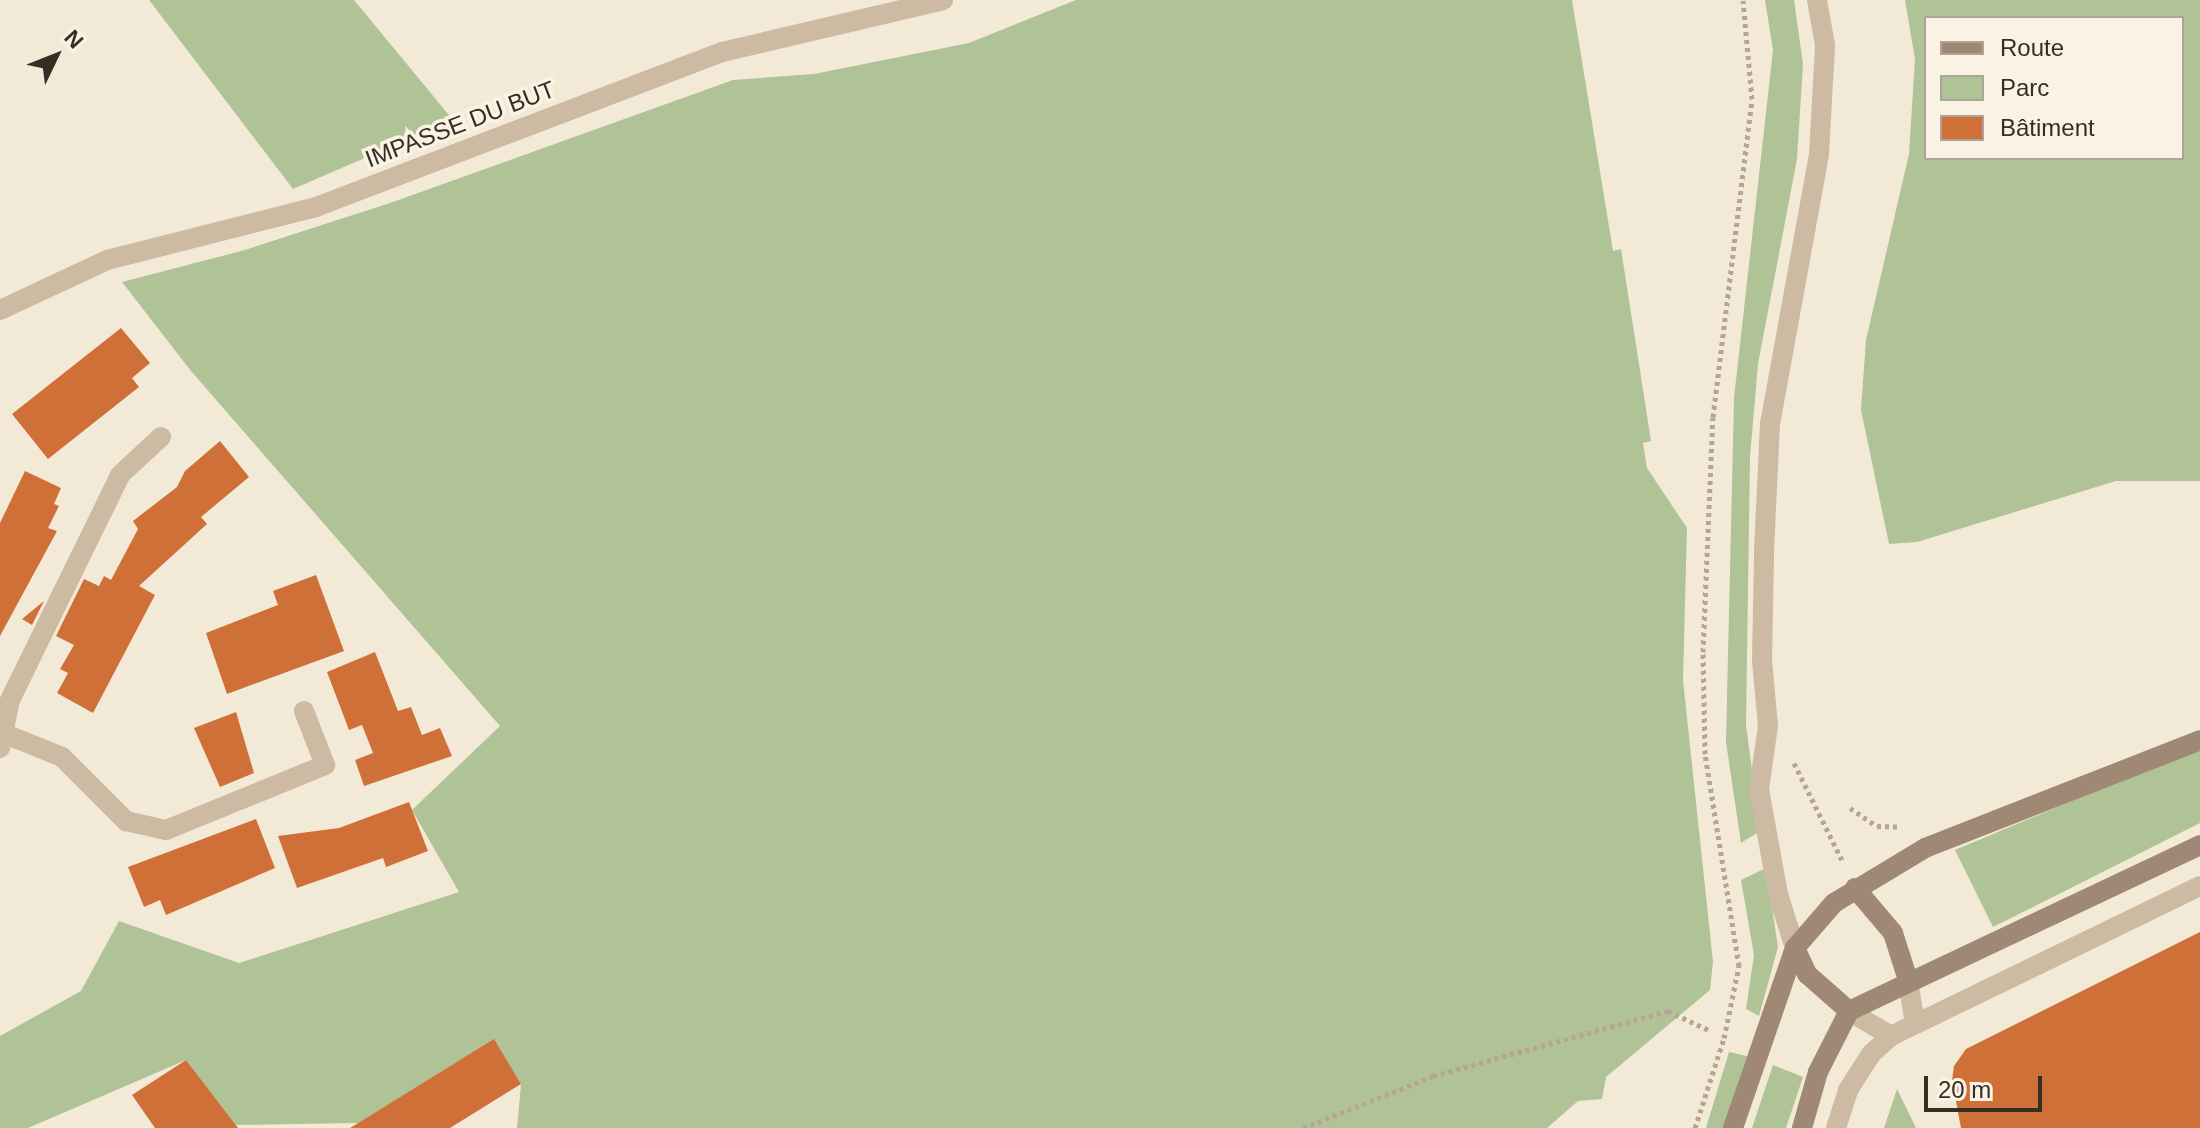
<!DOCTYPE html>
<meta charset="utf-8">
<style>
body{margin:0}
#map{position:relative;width:2200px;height:1128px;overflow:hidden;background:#f3e9d7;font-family:Arial,sans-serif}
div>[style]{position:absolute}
.green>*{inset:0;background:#afc397}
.building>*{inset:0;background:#cf7039}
.path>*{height:5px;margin-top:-2.5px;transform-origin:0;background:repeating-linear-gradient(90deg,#b8a58d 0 4px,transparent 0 8px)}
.lane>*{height:20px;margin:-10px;padding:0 10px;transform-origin:10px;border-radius:10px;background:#ccbaa3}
.street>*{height:20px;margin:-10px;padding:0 10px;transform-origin:10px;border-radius:10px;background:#ccbaa3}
.secondary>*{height:20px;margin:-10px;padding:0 10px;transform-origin:10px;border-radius:10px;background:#9f8974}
span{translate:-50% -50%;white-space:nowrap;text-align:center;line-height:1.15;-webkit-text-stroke:7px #faf3e4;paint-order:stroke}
.street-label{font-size:24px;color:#362d25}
.legend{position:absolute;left:1924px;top:16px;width:260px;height:144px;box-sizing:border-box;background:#faf3e4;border:2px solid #aca498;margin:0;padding:10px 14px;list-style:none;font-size:24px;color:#362d25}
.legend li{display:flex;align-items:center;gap:16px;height:40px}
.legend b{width:40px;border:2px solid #aca498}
.north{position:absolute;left:16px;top:16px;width:80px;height:80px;-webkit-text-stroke:6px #faf3e4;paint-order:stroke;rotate:47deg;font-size:22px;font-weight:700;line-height:32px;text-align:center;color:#362d25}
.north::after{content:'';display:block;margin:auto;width:28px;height:36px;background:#362d25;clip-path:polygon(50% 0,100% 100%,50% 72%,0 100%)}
.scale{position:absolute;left:1924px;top:1076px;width:118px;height:36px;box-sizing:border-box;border:4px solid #362d25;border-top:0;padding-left:10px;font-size:24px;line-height:28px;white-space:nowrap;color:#362d25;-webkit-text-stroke:6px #faf3e4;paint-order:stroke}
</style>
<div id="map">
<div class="green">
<div style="clip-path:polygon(149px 0,354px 0,453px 120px,293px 189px)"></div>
<div style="clip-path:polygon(1076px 0,1572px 0,1613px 251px,1621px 249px,1651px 441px,1643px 443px,1647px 468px,1687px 528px,1683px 680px,1713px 962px,1710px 990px,1606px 1077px,1602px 1099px,1578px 1101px,1547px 1128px,517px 1128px,521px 1084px,494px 1040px,358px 1123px,235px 1125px,186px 1060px,28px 1128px,0 1128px,0 1036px,81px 991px,119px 921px,239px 963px,459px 892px,412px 810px,500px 726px,191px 371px,122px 282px,245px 250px,393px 202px,733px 80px,814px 74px,969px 43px)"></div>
<div style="clip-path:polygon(1765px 0,1794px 0,1803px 64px,1797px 159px,1758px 364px,1750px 457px,1746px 725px,1760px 831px,1741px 843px,1726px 742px,1734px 398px,1773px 50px)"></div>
<div style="clip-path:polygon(evenodd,1905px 0,2200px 0,2200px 481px,2116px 481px,1917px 542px,1889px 544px,1861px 410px,1866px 340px,1909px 154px,1915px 59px,1905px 0,1926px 18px,2182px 18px,2182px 158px,1926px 158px,1926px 18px)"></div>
<div style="clip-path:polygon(2200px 747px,2200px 823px,1993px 927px,1955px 850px)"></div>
<div style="clip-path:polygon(1766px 868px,1778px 947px,1759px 1016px,1746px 1009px,1754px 955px,1741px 880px)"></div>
<div style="clip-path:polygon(1729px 1052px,1747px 1056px,1724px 1128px,1706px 1128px)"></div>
<div style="clip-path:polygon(1773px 1065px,1803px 1077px,1786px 1128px,1752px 1128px)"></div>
<div style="clip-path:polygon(1897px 1089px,1916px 1128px,1884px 1128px)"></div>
</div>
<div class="building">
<div style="clip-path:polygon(121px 328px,150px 363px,132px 378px,139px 387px,48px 459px,12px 414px)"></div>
<div style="clip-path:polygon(220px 441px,249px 477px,201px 517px,207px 524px,139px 586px,155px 595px,93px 713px,57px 693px,68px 673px,60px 669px,74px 645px,56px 636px,84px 579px,99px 586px,104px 576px,111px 580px,138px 529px,133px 521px,177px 487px,185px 471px)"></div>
<div style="clip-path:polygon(25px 471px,61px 488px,54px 504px,59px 506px,48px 528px,57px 531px,0 636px,0 523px)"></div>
<div style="clip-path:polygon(316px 575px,344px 651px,227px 694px,206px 633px,278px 605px,273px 591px)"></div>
<div style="clip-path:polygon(44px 601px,32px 625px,22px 619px)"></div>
<div style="clip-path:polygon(375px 652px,398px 711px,411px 707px,422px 735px,440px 728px,452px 756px,364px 786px,355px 760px,373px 753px,362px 725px,349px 730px,327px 672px)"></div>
<div style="clip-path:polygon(236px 712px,254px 773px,220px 787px,194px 728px)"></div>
<div style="clip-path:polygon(409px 802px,428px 851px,386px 867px,383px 858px,297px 888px,278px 836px,339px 828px)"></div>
<div style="clip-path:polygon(256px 819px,275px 868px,166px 915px,160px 900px,144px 907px,128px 867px)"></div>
<div style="clip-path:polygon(2200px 932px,2200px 1128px,1961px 1128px,1952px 1080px,1954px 1066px,1966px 1049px)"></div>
<div style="clip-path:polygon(494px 1039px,521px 1084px,450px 1128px,350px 1128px)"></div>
<div style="clip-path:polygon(186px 1060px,238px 1128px,155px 1128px,132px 1095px)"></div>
</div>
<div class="path">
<div style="left:1794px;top:763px;width:110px;rotate:63.7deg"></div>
<div style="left:1850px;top:808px;width:32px;rotate:34deg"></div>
<div style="left:1877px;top:826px;width:24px;rotate:2deg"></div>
<div style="left:1303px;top:1128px;width:140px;rotate:-21.8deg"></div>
<div style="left:1433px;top:1076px;width:244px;rotate:-15.5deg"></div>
<div style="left:1668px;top:1011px;width:45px;rotate:24.9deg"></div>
<div style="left:1695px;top:1128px;width:95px;rotate:-72.1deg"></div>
<div style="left:1724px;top:1038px;width:74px;rotate:-78.2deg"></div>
<div style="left:1739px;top:966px;width:215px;rotate:-99.1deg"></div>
<div style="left:1705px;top:754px;width:102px;rotate:-91.1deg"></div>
<div style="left:1703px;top:652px;width:235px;rotate:-87.6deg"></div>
<div style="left:1713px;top:417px;width:320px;rotate:-83deg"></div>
<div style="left:1752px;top:99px;width:99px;rotate:-95.2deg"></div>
</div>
<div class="lane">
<div style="left:1795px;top:948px;width:57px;rotate:-107.5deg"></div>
<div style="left:1778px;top:894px;width:107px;rotate:-100.3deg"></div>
<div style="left:1759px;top:789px;width:64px;rotate:-81.9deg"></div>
<div style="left:1768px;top:726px;width:66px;rotate:-95.2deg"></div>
<div style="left:1762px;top:660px;width:109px;rotate:-88.9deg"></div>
<div style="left:1764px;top:551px;width:127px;rotate:-87.3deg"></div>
<div style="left:1770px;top:424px;width:274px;rotate:-79.7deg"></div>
<div style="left:1819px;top:154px;width:109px;rotate:-86.8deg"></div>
<div style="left:1825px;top:45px;width:46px;rotate:-100.1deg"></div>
<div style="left:1908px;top:980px;width:45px;rotate:81deg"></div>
<div style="left:1849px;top:1011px;width:49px;rotate:30.8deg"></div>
<div style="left:1836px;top:1128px;width:40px;rotate:-72deg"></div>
<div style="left:1848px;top:1090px;width:43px;rotate:-57.4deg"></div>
<div style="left:1871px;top:1054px;width:27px;rotate:-42deg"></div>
<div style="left:1891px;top:1036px;width:343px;rotate:-25.9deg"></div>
</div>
<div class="street">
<div style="left:0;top:310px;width:118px;rotate:-25deg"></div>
<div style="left:107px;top:260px;width:216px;rotate:-14.2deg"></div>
<div style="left:316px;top:207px;width:435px;rotate:-20.9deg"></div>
<div style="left:722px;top:52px;width:227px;rotate:-13.2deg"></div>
<div style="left:0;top:732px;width:67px;rotate:22deg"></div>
<div style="left:62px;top:757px;width:91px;rotate:45deg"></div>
<div style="left:126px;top:821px;width:41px;rotate:12.7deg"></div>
<div style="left:166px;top:830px;width:172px;rotate:-22.2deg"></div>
<div style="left:325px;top:765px;width:58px;rotate:-111.3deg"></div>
<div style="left:0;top:748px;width:49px;rotate:-78.2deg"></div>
<div style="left:10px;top:700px;width:250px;rotate:-63.9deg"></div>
<div style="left:120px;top:475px;width:56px;rotate:-42.8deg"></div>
</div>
<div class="secondary">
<div style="left:1855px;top:888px;width:59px;rotate:49.8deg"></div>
<div style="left:1893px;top:933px;width:49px;rotate:72.3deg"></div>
<div style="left:1795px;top:948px;width:29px;rotate:65deg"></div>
<div style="left:1807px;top:974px;width:56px;rotate:41.4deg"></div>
<div style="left:1733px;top:1128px;width:190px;rotate:-71deg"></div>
<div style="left:1795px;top:948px;width:60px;rotate:-49.1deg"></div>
<div style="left:1834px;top:903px;width:106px;rotate:-31.1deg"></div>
<div style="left:1925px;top:848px;width:295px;rotate:-21.4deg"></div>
<div style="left:1802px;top:1128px;width:58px;rotate:-74.1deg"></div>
<div style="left:1818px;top:1072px;width:68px;rotate:-63.1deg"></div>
<div style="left:1849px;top:1011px;width:388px;rotate:-25.3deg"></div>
</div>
<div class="street-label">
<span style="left:460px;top:124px;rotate:-21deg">IMPASSE DU BUT</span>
</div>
<ul class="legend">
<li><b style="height:10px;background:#9f8974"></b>Route</li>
<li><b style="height:22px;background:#afc397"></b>Parc</li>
<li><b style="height:22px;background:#cf7039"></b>Bâtiment</li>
</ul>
<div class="north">N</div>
<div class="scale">20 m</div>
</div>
